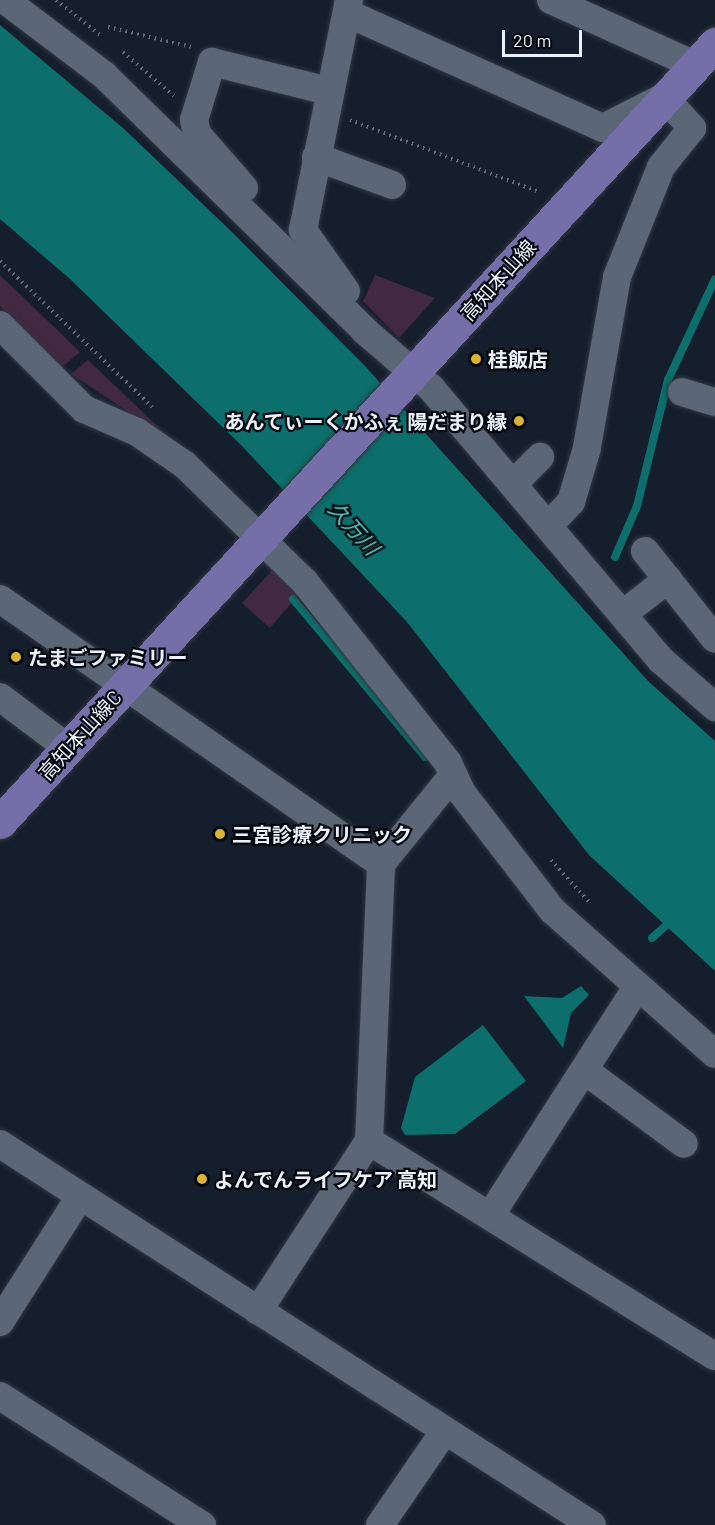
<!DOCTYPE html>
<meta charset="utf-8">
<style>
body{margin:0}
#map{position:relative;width:715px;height:1525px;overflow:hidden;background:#151e2c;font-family:Barlow,"Noto Sans JP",sans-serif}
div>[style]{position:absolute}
.green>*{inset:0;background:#412941}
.water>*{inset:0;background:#0c6f6b}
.stream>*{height:8px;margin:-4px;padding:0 4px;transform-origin:4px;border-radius:4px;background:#0c6f6b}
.path>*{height:4px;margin-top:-2px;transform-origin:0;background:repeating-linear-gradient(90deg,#646c79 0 1.5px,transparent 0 6px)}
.roads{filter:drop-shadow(0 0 2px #313742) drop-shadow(0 0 2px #313742)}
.minor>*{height:28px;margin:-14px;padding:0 14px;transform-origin:14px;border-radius:14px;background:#5b6677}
.major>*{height:33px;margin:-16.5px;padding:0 16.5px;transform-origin:16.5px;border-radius:16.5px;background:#756ea8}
.dots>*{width:16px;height:16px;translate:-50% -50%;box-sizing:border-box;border:3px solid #05080e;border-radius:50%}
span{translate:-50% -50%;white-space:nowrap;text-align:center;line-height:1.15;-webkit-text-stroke:4.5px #05080e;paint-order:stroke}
.street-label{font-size:20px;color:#ebf2fc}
.poi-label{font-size:20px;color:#ebf2fc;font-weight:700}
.left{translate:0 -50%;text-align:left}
.right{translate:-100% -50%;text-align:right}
.water-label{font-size:21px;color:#56d5ce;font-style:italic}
.scale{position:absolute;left:502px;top:30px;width:80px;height:27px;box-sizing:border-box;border:3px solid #ebf2fc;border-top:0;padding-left:8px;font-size:18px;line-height:21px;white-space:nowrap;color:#ebf2fc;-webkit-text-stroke:4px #05080e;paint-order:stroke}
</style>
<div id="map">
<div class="green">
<div style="clip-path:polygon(0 275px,80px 352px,62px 367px,0 306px)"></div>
<div style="clip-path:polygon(375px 275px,435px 298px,399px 338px,363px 301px)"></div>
<div style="clip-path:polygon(88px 360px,174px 442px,71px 374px)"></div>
<div style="clip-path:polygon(274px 568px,300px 593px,270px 628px,242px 603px)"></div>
</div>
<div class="water">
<div style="clip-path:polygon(0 25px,123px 128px,233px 233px,365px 366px,648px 681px,715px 741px,715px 971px,589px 855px,407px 622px,242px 446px,70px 279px,0 219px)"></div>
<div style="clip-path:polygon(581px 986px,589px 995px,571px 1013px,563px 1048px,524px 996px,562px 998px)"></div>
<div style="clip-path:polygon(483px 1025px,526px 1081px,455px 1134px,405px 1135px,401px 1128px,415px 1077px)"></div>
</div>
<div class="stream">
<div style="left:615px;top:557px;width:56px;rotate:-66.7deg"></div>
<div style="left:637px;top:506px;width:130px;rotate:-76.2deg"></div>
<div style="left:668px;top:380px;width:111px;rotate:-65deg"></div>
<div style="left:293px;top:599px;width:206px;rotate:50.1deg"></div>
<div style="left:652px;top:938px;width:27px;rotate:-42deg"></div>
</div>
<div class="path">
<div style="left:56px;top:0;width:56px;rotate:38.5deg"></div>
<div style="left:108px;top:27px;width:85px;rotate:13.5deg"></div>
<div style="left:123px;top:52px;width:67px;rotate:40.8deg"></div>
<div style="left:350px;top:120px;width:203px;rotate:20.8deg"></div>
<div style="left:0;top:261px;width:211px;rotate:43.8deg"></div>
<div style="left:551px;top:860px;width:58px;rotate:47.8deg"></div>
</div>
<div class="roads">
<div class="minor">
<div style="left:5px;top:0;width:124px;rotate:37.1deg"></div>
<div style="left:104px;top:75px;width:366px;rotate:44.4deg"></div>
<div style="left:365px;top:331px;width:87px;rotate:40.8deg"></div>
<div style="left:431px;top:388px;width:356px;rotate:49.8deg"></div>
<div style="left:661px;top:660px;width:72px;rotate:41deg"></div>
<div style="left:551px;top:0;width:157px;rotate:24.4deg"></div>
<div style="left:347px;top:13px;width:281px;rotate:24.2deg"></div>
<div style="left:603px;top:128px;width:68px;rotate:-26.9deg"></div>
<div style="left:664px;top:97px;width:42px;rotate:47.9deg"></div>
<div style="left:692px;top:128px;width:50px;rotate:128.5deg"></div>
<div style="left:661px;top:167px;width:118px;rotate:111.8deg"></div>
<div style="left:617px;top:277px;width:174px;rotate:100deg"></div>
<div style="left:587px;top:448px;width:56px;rotate:106.5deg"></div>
<div style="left:571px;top:502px;width:32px;rotate:134deg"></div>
<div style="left:316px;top:157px;width:81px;rotate:20.2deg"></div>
<div style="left:244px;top:188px;width:72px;rotate:-131deg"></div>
<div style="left:197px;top:134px;width:14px;rotate:-102deg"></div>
<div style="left:194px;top:120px;width:61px;rotate:-72.8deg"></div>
<div style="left:212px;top:62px;width:120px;rotate:14deg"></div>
<div style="left:346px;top:291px;width:75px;rotate:-125.2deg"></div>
<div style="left:303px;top:230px;width:235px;rotate:-78.7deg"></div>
<div style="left:0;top:325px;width:119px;rotate:45deg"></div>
<div style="left:84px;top:409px;width:58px;rotate:23.5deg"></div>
<div style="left:137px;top:432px;width:58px;rotate:34.5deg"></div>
<div style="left:185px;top:465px;width:166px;rotate:44.3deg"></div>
<div style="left:304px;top:581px;width:232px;rotate:51.6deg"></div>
<div style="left:448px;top:763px;width:33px;rotate:65deg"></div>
<div style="left:462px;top:793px;width:148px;rotate:52.4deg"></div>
<div style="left:552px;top:910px;width:217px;rotate:41.5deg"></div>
<div style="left:682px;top:392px;width:34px;rotate:17deg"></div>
<div style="left:514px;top:483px;width:37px;rotate:-45deg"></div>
<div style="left:645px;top:551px;width:112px;rotate:51.5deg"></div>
<div style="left:0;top:599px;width:464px;rotate:34.8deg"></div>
<div style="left:623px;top:614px;width:57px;rotate:-37.9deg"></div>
<div style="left:0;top:697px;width:85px;rotate:36.9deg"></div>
<div style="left:584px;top:1070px;width:124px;rotate:36.5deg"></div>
<div style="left:369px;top:1141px;width:407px;rotate:31.9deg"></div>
<div style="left:0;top:1144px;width:704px;rotate:32.76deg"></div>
<div style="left:492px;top:1213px;width:266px;rotate:-57.3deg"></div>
<div style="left:258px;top:1311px;width:203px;rotate:-56.9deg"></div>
<div style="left:369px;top:1141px;width:277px;rotate:-87.5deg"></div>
<div style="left:381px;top:864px;width:114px;rotate:-51deg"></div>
<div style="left:0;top:1322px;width:147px;rotate:-57.5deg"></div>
<div style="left:0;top:1396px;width:240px;rotate:32.6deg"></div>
<div style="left:380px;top:1525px;width:113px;rotate:-55.5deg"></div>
</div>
<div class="major">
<div style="left:0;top:822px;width:1057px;rotate:-47.42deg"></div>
</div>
</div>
<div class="dots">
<div style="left:476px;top:359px;background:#dcb233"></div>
<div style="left:519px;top:421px;background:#dcb233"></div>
<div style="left:16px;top:657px;background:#dcb233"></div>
<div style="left:220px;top:834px;background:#dcb233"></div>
<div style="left:202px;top:1179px;background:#dcb233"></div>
</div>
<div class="street-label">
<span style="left:498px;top:280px;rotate:-48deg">高知本山線</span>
<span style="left:80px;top:735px;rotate:-48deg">高知本山線C</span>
</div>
<div class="poi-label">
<span class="left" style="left:488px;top:359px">桂飯店</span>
<span class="right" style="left:507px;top:421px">あんてぃーくかふぇ 陽だまり縁</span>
<span class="left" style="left:28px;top:657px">たまごファミリー</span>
<span class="left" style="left:232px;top:834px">三宮診療クリニック</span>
<span class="left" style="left:214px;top:1179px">よんでんライフケア 高知</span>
</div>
<div class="water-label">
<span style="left:354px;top:528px;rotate:48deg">久万川</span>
</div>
<div class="scale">20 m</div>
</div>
